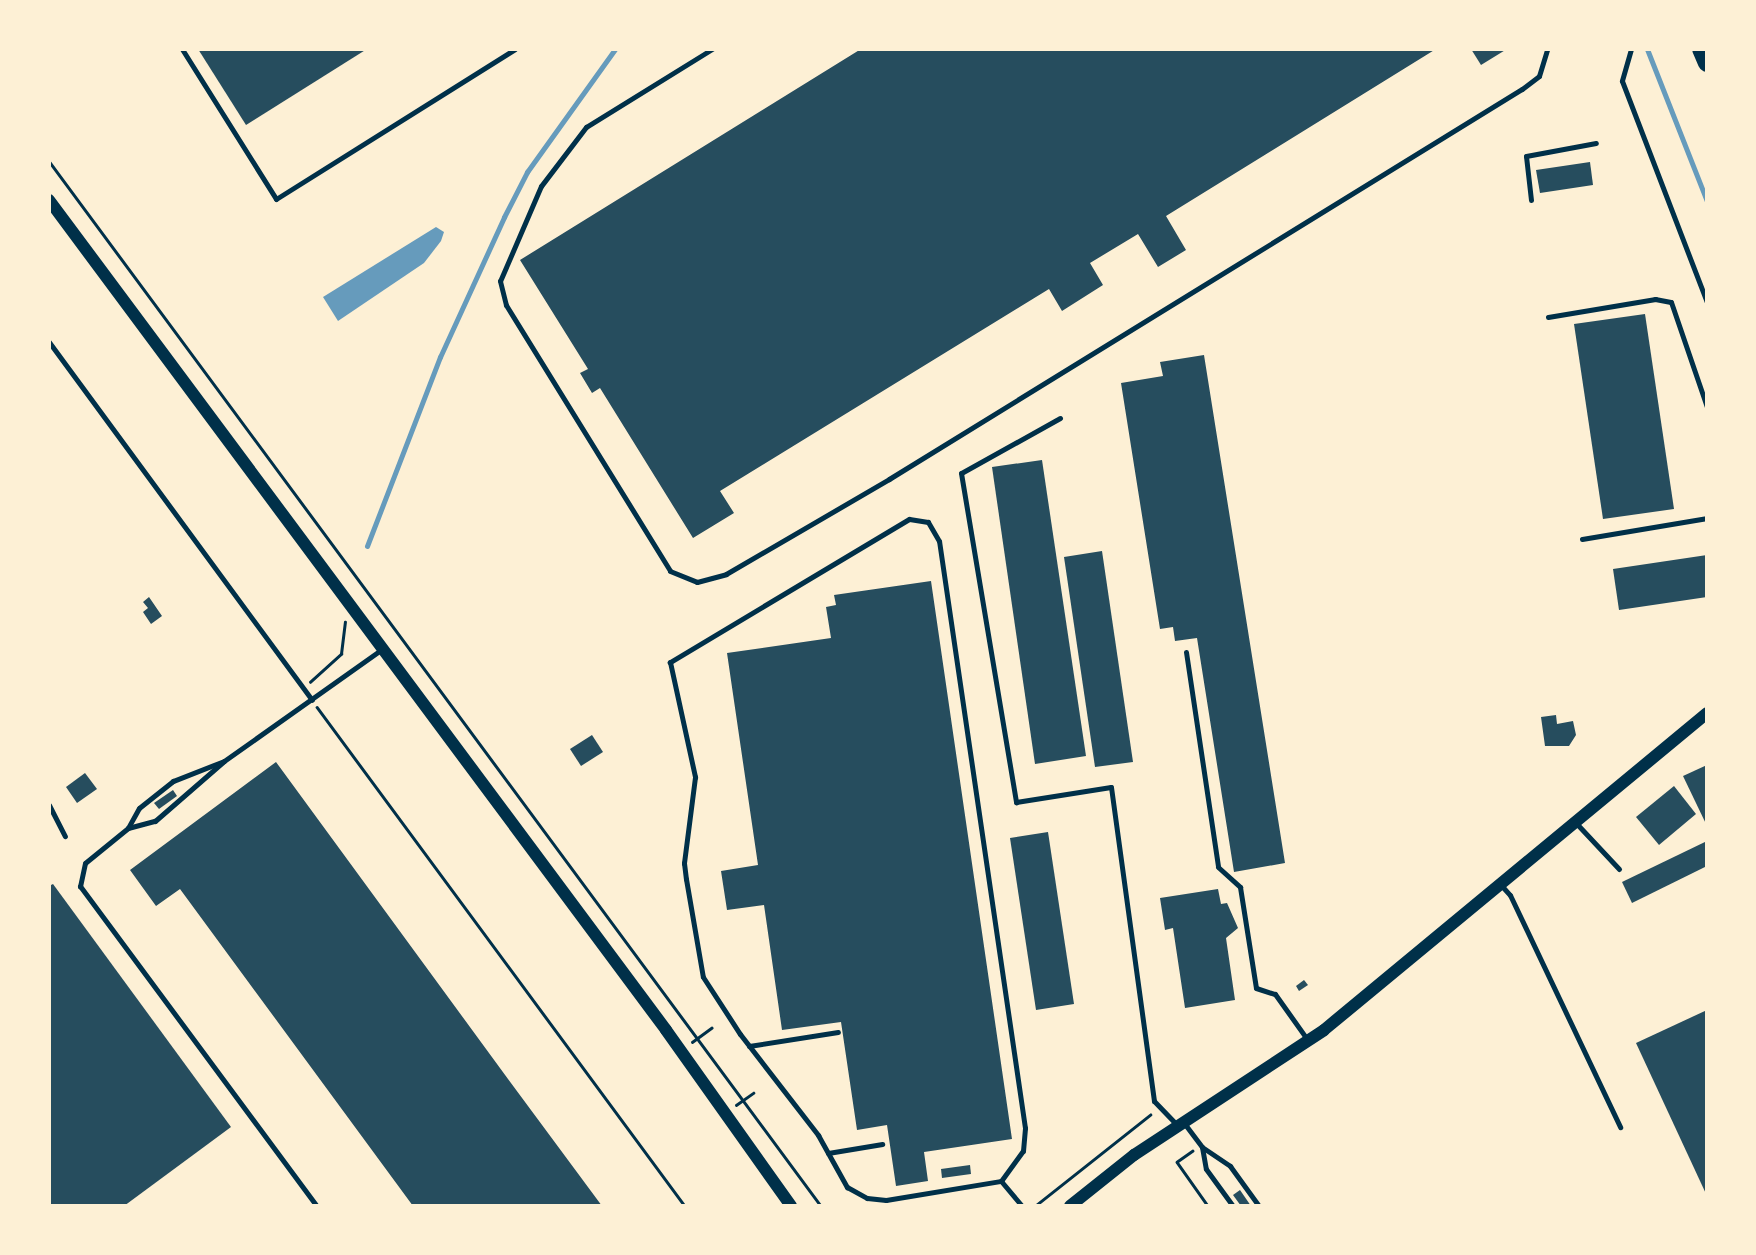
<!DOCTYPE html>
<style>
body{margin:0}
#map{position:relative;width:1756px;height:1255px;overflow:hidden;background:#fdf0d5;font-family:Overpass,sans-serif}
div>[style]{position:absolute}
.water>*{inset:0;background:#669bbc}
.stream>*{height:5px;margin:-2.5px;padding:0 2.5px;transform-origin:2.5px;border-radius:2.5px;background:#669bbc}
.building>*{inset:0;background:#264d5e}
.path>*{height:2.5px;margin:-1.25px;padding:0 1.25px;transform-origin:1.25px;border-radius:1.25px;background:#003049}
.service>*{height:5px;margin:-2.5px;padding:0 2.5px;transform-origin:2.5px;border-radius:2.5px;background:#003049}
.tertiary>*{height:12px;margin:-6px;padding:0 6px;transform-origin:6px;border-radius:6px;background:#003049}
.motorway>*{height:18px;margin:-9px;padding:0 9px;transform-origin:9px;border-radius:9px;background:#003049}
span{translate:-50% -50%;white-space:nowrap;text-align:center;line-height:1.15;-webkit-text-stroke:7px #fdf0d5;paint-order:stroke}
.frame{position:absolute;inset:0;border:51px solid #fdf0d5;pointer-events:none}
</style>
<div id="map">
<div class="water">
<div style="clip-path:polygon(436px 227px,444px 232px,441px 241px,424px 263px,338px 321px,323px 297px)"></div>
</div>
<div class="stream">
<div style="left:1647px;top:49px;width:163px;rotate:68.5deg"></div>
<div style="left:367px;top:546px;width:203px;rotate:-68.9deg"></div>
<div style="left:440px;top:357px;width:154px;rotate:-65.4deg"></div>
<div style="left:504px;top:217px;width:51px;rotate:-62.9deg"></div>
<div style="left:527px;top:172px;width:151px;rotate:-54.4deg"></div>
</div>
<div class="building">
<div style="clip-path:polygon(198px 49px,367px 49px,246px 125px)"></div>
<div style="clip-path:polygon(861px 49px,1436px 49px,1166px 216px,1186px 250px,1158px 267px,1138px 234px,1090px 263px,1103px 285px,1062px 311px,1049px 289px,720px 491px,734px 513px,693px 538px,600px 388px,592px 393px,580px 373px,588px 369px,520px 260px)"></div>
<div style="clip-path:polygon(1471px 49px,1507px 49px,1481px 65px)"></div>
<div style="clip-path:polygon(1590px 162px,1593px 185px,1540px 193px,1536px 170px)"></div>
<div style="clip-path:polygon(1645px 314px,1674px 509px,1603px 519px,1574px 324px)"></div>
<div style="clip-path:polygon(1204px 355px,1285px 863px,1234px 872px,1197px 638px,1175px 641px,1173px 627px,1160px 629px,1121px 383px,1163px 376px,1160px 362px)"></div>
<div style="clip-path:polygon(1042px 460px,1086px 756px,1035px 764px,992px 467px)"></div>
<div style="clip-path:polygon(1102px 551px,1133px 762px,1095px 767px,1064px 557px)"></div>
<div style="clip-path:polygon(1707px 555px,1707px 597px,1619px 610px,1613px 569px)"></div>
<div style="clip-path:polygon(931px 581px,1012px 1139px,924px 1152px,928px 1181px,896px 1186px,887px 1125px,857px 1130px,841px 1022px,782px 1030px,764px 905px,727px 910px,721px 871px,758px 865px,727px 653px,831px 638px,826px 607px,836px 605px,834px 595px)"></div>
<div style="clip-path:polygon(149px 597px,162px 616px,151px 624px,143px 612px,148px 608px,143px 602px)"></div>
<div style="clip-path:polygon(1556px 715px,1557px 724px,1573px 721px,1576px 735px,1569px 746px,1545px 746px,1541px 717px)"></div>
<div style="clip-path:polygon(592px 735px,603px 752px,581px 766px,570px 749px)"></div>
<div style="clip-path:polygon(276px 762px,508px 1079px,602px 1206px,413px 1206px,180px 889px,156px 906px,130px 870px)"></div>
<div style="clip-path:polygon(1707px 765px,1707px 826px,1683px 776px)"></div>
<div style="clip-path:polygon(85px 773px,97px 789px,77px 803px,66px 787px)"></div>
<div style="clip-path:polygon(1674px 786px,1696px 814px,1659px 845px,1636px 817px)"></div>
<div style="clip-path:polygon(173px 790px,177px 796px,159px 809px,154px 803px)"></div>
<div style="clip-path:polygon(1048px 832px,1074px 1004px,1036px 1010px,1010px 838px)"></div>
<div style="clip-path:polygon(1707px 841px,1707px 866px,1632px 903px,1622px 882px)"></div>
<div style="clip-path:polygon(53px 884px,231px 1127px,124px 1206px,49px 1206px,49px 886px)"></div>
<div style="clip-path:polygon(1218px 889px,1221px 904px,1227px 903px,1238px 928px,1226px 938px,1235px 1000px,1185px 1008px,1173px 928px,1165px 930px,1160px 898px)"></div>
<div style="clip-path:polygon(1304px 980px,1308px 985px,1299px 991px,1296px 986px)"></div>
<div style="clip-path:polygon(1707px 1010px,1707px 1196px,1636px 1043px)"></div>
<div style="clip-path:polygon(970px 1165px,971px 1174px,942px 1178px,941px 1169px)"></div>
<div style="clip-path:polygon(1240px 1190px,1251px 1206px,1241px 1206px,1233px 1195px)"></div>
</div>
<div class="path">
<div style="left:49px;top:161px;width:1299px;rotate:53.54deg"></div>
<div style="left:310px;top:682px;width:42px;rotate:-42.1deg"></div>
<div style="left:341px;top:654px;width:32px;rotate:-83deg"></div>
<div style="left:317px;top:707px;width:620px;rotate:53.59deg"></div>
<div style="left:692px;top:1042px;width:24px;rotate:-36deg"></div>
<div style="left:736px;top:1105px;width:21px;rotate:-35deg"></div>
<div style="left:1193px;top:1151px;width:19px;rotate:145deg"></div>
<div style="left:1177px;top:1162px;width:54px;rotate:54.8deg"></div>
<div style="left:1035px;top:1206px;width:147px;rotate:-38.4deg"></div>
</div>
<div class="service">
<div style="left:182px;top:49px;width:177px;rotate:57.9deg"></div>
<div style="left:276px;top:199px;width:282px;rotate:-32.1deg"></div>
<div style="left:712px;top:49px;width:148px;rotate:148.2deg"></div>
<div style="left:586px;top:127px;width:74px;rotate:127.3deg"></div>
<div style="left:541px;top:186px;width:103px;rotate:113.3deg"></div>
<div style="left:500px;top:281px;width:25px;rotate:76deg"></div>
<div style="left:506px;top:305px;width:312px;rotate:58.3deg"></div>
<div style="left:670px;top:571px;width:29px;rotate:22deg"></div>
<div style="left:697px;top:582px;width:30px;rotate:-15deg"></div>
<div style="left:726px;top:574px;width:189px;rotate:-30.2deg"></div>
<div style="left:889px;top:479px;width:743px;rotate:-31.64deg"></div>
<div style="left:1522px;top:89px;width:21px;rotate:-37deg"></div>
<div style="left:1539px;top:76px;width:28px;rotate:-73deg"></div>
<div style="left:1631px;top:49px;width:33px;rotate:106deg"></div>
<div style="left:1622px;top:81px;width:238px;rotate:69deg"></div>
<div style="left:1531px;top:200px;width:44px;rotate:-96.5deg"></div>
<div style="left:1526px;top:156px;width:71px;rotate:-10.5deg"></div>
<div style="left:1548px;top:317px;width:109px;rotate:-9.5deg"></div>
<div style="left:1655px;top:299px;width:16px;rotate:11deg"></div>
<div style="left:1671px;top:302px;width:111px;rotate:71.1deg"></div>
<div style="left:49px;top:342px;width:444px;rotate:53.7deg"></div>
<div style="left:1060px;top:418px;width:113px;rotate:150.9deg"></div>
<div style="left:961px;top:473px;width:334px;rotate:80.5deg"></div>
<div style="left:1016px;top:802px;width:96px;rotate:-9deg"></div>
<div style="left:1111px;top:787px;width:317px;rotate:82.2deg"></div>
<div style="left:1154px;top:1101px;width:35px;rotate:46deg"></div>
<div style="left:1582px;top:539px;width:127px;rotate:-9.5deg"></div>
<div style="left:1186px;top:652px;width:217px;rotate:81.5deg"></div>
<div style="left:1218px;top:867px;width:30px;rotate:42deg"></div>
<div style="left:1240px;top:887px;width:102px;rotate:81deg"></div>
<div style="left:1256px;top:988px;width:20px;rotate:18deg"></div>
<div style="left:1275px;top:994px;width:55px;rotate:54.6deg"></div>
<div style="left:224px;top:761px;width:55px;rotate:158.6deg"></div>
<div style="left:173px;top:781px;width:43px;rotate:141.5deg"></div>
<div style="left:139px;top:808px;width:23px;rotate:119deg"></div>
<div style="left:128px;top:828px;width:55px;rotate:140.9deg"></div>
<div style="left:85px;top:863px;width:24px;rotate:102deg"></div>
<div style="left:80px;top:886px;width:398px;rotate:53.5deg"></div>
<div style="left:49px;top:805px;width:35px;rotate:63deg"></div>
<div style="left:1576px;top:823px;width:63px;rotate:46.9deg"></div>
<div style="left:128px;top:828px;width:28px;rotate:-15deg"></div>
<div style="left:155px;top:821px;width:91px;rotate:-41deg"></div>
<div style="left:224px;top:761px;width:192px;rotate:-35.3deg"></div>
<div style="left:1500px;top:884px;width:15px;rotate:48deg"></div>
<div style="left:1510px;top:895px;width:257px;rotate:64.6deg"></div>
<div style="left:749px;top:1046px;width:90px;rotate:-8.9deg"></div>
<div style="left:1184px;top:1123px;width:30px;rotate:53deg"></div>
<div style="left:1202px;top:1147px;width:34px;rotate:34deg"></div>
<div style="left:1230px;top:1166px;width:49px;rotate:54.1deg"></div>
<div style="left:1202px;top:1147px;width:22px;rotate:80deg"></div>
<div style="left:1206px;top:1169px;width:46px;rotate:53.9deg"></div>
<div style="left:828px;top:1153px;width:55px;rotate:-9.5deg"></div>
<div style="left:1001px;top:1181px;width:37px;rotate:-54deg"></div>
<div style="left:1023px;top:1151px;width:23px;rotate:-85deg"></div>
<div style="left:1025px;top:1128px;width:593px;rotate:-98.33deg"></div>
<div style="left:939px;top:541px;width:22px;rotate:-120deg"></div>
<div style="left:928px;top:522px;width:19px;rotate:-171deg"></div>
<div style="left:909px;top:519px;width:279px;rotate:149.1deg"></div>
<div style="left:670px;top:662px;width:118px;rotate:77.7deg"></div>
<div style="left:695px;top:777px;width:87px;rotate:97.3deg"></div>
<div style="left:684px;top:863px;width:16px;rotate:83deg"></div>
<div style="left:686px;top:879px;width:99px;rotate:80.2deg"></div>
<div style="left:703px;top:977px;width:68px;rotate:57deg"></div>
<div style="left:740px;top:1034px;width:128px;rotate:52.3deg"></div>
<div style="left:818px;top:1135px;width:60px;rotate:60.9deg"></div>
<div style="left:847px;top:1187px;width:23px;rotate:29deg"></div>
<div style="left:867px;top:1198px;width:19px;rotate:6deg"></div>
<div style="left:886px;top:1200px;width:117px;rotate:-9.4deg"></div>
<div style="left:1001px;top:1181px;width:33px;rotate:50deg"></div>
</div>
<div class="tertiary">
<div style="left:49px;top:200px;width:1034px;rotate:53.37deg"></div>
<div style="left:666px;top:1030px;width:216px;rotate:54.6deg"></div>
<div style="left:1070px;top:1206px;width:82px;rotate:-38.6deg"></div>
<div style="left:1134px;top:1155px;width:227px;rotate:-33.3deg"></div>
<div style="left:1324px;top:1030px;width:497px;rotate:-39.6deg"></div>
</div>
<div class="motorway">
<div style="left:1701px;top:49px;width:15px;rotate:67deg"></div>
</div>
<div class="frame"></div>
</div>
